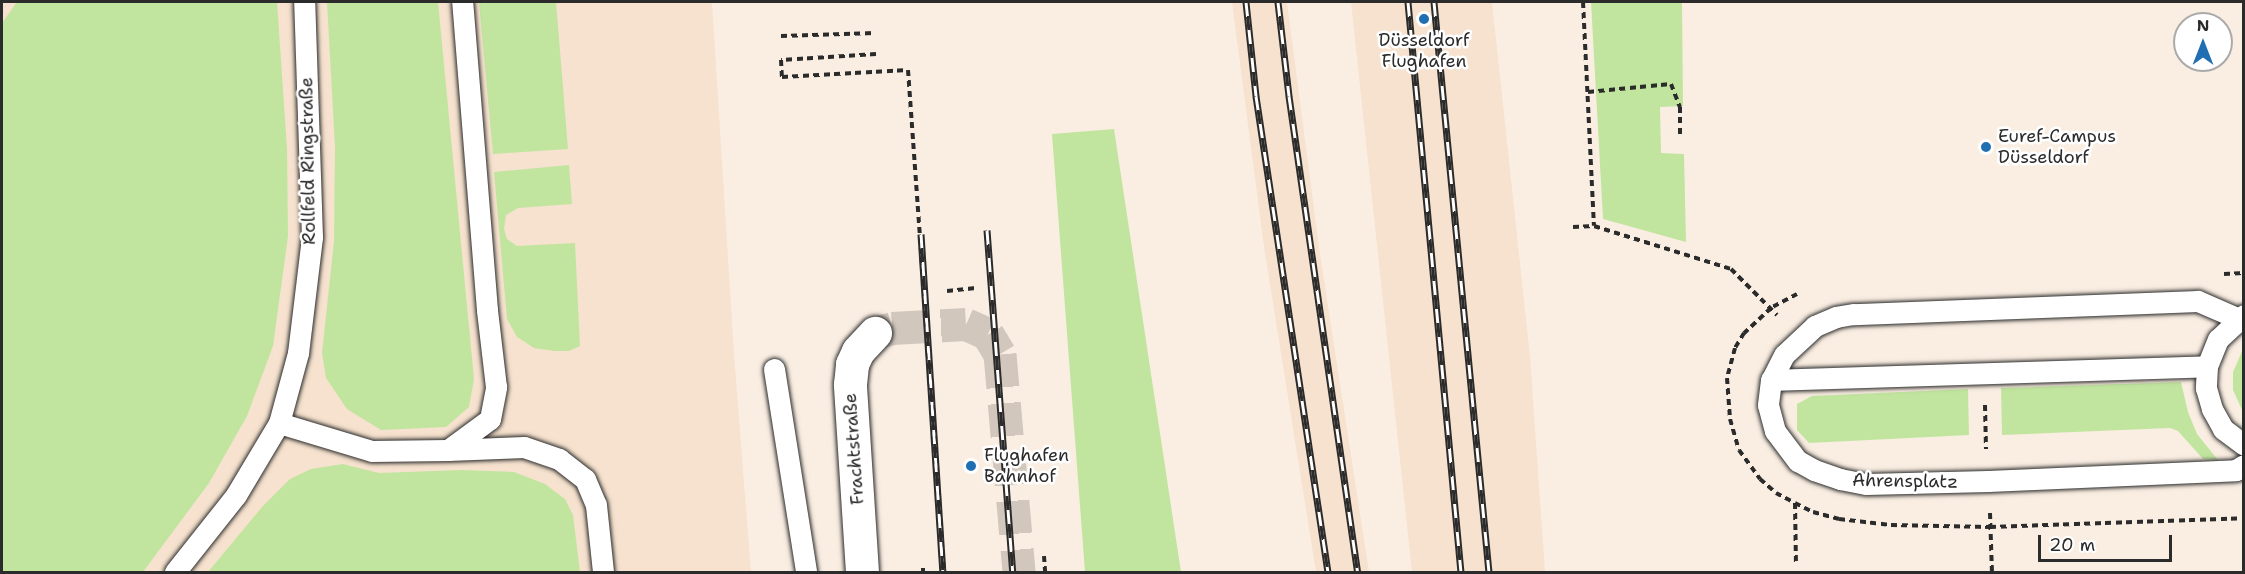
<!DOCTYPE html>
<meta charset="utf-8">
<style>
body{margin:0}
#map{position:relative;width:2245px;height:574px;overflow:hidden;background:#faeee2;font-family:"Shantell Sans",sans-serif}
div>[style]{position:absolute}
.built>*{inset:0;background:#f6e2ce}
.green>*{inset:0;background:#c1e59f}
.street-tunnel>*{height:33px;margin-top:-16.5px;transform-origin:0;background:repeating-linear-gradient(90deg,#d1c7bd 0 33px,transparent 0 49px)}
.path>*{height:4px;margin-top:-2px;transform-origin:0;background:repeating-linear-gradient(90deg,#2b2b2b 0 6px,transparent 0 10.5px)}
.roads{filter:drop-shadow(0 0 2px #2b2b2b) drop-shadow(0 0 2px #2b2b2b)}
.lane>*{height:21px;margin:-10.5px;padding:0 10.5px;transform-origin:10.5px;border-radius:10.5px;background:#fff}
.street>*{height:33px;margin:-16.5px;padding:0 16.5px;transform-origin:16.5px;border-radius:16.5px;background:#fff}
.rail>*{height:7px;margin-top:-3.5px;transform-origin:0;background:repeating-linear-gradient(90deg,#fff 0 14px,#2b2b2b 0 28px);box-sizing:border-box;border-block:2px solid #2b2b2b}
.dots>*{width:16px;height:16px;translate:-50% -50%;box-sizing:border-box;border:3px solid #fff;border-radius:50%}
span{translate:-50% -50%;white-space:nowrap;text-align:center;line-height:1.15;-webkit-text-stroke:5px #fff;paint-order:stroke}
.poi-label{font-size:18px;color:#2b2b2b}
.left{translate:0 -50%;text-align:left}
.street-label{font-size:18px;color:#2b2b2b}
.frame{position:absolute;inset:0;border:3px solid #2b2b2b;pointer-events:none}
.north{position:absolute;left:2173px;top:12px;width:60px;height:60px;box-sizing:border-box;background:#fff;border:2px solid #aaa;border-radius:50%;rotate:0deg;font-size:16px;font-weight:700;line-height:24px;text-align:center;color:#2b2b2b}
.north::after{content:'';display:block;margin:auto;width:21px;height:27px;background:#1f6fb2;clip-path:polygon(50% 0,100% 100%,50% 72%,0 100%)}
.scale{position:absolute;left:2038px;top:535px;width:134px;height:27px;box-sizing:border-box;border:3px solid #2b2b2b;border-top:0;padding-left:8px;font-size:18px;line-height:21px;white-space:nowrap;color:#2b2b2b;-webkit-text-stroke:4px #fff;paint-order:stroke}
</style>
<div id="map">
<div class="built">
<div style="clip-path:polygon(2px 2px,712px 2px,734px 355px,751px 572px,2px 572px)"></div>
<div style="clip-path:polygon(1232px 2px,1287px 2px,1319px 247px,1369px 572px,1316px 572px,1264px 247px)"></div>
<div style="clip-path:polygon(1351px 2px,1492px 2px,1530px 357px,1545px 572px,1412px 572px)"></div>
</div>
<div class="green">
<div style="clip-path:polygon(17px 2px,277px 2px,287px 149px,288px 236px,273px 346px,247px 416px,209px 483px,143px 572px,2px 572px,2px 23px)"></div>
<div style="clip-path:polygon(327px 2px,438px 2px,474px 379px,469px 407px,446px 427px,381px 430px,347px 409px,326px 378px,322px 353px,334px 241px,335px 147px)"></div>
<div style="clip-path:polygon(479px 2px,556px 2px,568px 149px,493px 154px)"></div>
<div style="clip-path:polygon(1591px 2px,1682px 2px,1683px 106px,1660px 107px,1661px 153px,1684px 154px,1686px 242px,1603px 219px)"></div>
<div style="clip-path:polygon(1114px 129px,1181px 572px,1085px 572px,1052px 134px)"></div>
<div style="clip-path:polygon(569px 165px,572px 204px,518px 208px,506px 215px,504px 229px,507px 239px,517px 246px,575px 243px,580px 346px,569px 351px,554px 351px,534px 348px,517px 337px,507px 319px,494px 172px)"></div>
<div style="clip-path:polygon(2243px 349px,2243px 412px,2233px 390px,2233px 372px)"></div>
<div style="clip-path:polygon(2181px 382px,2188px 412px,2197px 434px,2218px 460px,2203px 459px,2178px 431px,2170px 428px,2002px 435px,2001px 388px)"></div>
<div style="clip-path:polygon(1968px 389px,1969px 435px,1809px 443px,1797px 430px,1797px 404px,1812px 396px)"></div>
<div style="clip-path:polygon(343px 464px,379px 473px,461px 470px,514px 472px,545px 484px,565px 499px,573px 515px,580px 572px,208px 572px,262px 507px,290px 479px,311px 469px)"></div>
</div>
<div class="street-tunnel">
<div style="left:875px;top:333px;width:18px;rotate:-16deg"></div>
<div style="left:892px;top:328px;width:74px;rotate:-3.1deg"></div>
<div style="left:966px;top:324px;width:24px;rotate:24deg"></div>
<div style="left:988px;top:334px;width:23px;rotate:59deg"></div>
<div style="left:1000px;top:354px;width:219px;rotate:85deg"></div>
</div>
<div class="path">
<div style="left:1583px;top:2px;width:224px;rotate:87.2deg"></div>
<div style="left:781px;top:36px;width:94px;rotate:-1.8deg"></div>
<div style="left:876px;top:54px;width:95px;rotate:176.4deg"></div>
<div style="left:781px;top:60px;width:17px;rotate:87deg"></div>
<div style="left:782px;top:77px;width:126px;rotate:-3.2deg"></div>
<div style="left:908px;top:70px;width:503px;rotate:85.9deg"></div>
<div style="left:1588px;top:92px;width:83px;rotate:-5.5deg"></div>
<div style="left:1671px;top:84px;width:25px;rotate:69deg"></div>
<div style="left:1680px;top:107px;width:31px;rotate:90deg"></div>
<div style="left:1573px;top:227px;width:21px;rotate:-3deg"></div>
<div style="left:1594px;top:226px;width:144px;rotate:17.4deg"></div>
<div style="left:1731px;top:269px;width:65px;rotate:45deg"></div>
<div style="left:2224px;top:274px;width:20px;rotate:-3deg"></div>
<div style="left:947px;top:291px;width:29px;rotate:-6deg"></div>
<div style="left:1797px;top:294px;width:30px;rotate:152deg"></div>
<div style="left:1771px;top:308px;width:37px;rotate:137deg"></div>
<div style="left:1744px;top:333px;width:17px;rotate:121deg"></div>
<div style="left:1735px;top:348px;width:31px;rotate:105deg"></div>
<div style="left:1727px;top:378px;width:41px;rotate:85.8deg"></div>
<div style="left:1730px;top:419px;width:32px;rotate:74deg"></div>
<div style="left:1739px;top:450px;width:36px;rotate:54deg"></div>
<div style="left:1760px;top:479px;width:21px;rotate:41deg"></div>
<div style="left:1776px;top:493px;width:21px;rotate:28deg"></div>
<div style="left:1795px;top:503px;width:20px;rotate:27deg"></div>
<div style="left:1813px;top:512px;width:27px;rotate:15deg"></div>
<div style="left:1839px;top:519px;width:52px;rotate:6.6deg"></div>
<div style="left:1891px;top:525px;width:99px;rotate:1.2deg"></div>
<div style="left:1990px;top:527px;width:254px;rotate:-2deg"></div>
<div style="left:1985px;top:405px;width:44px;rotate:88.7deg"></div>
<div style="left:1795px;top:503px;width:62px;rotate:89.1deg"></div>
<div style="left:1990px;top:513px;width:59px;rotate:88.1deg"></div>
<div style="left:1044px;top:556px;width:16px;rotate:86deg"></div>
<div style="left:923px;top:568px;width:4px;rotate:90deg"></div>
</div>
<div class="roads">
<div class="lane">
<div style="left:2244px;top:315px;width:35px;rotate:137deg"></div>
<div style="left:2218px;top:339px;width:29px;rotate:112deg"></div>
<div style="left:2207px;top:366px;width:22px;rotate:93deg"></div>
<div style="left:2206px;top:388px;width:22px;rotate:74deg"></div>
<div style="left:2212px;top:409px;width:23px;rotate:61deg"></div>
<div style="left:2223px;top:429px;width:26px;rotate:37deg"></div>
<div style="left:2237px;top:318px;width:43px;rotate:-156.4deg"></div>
<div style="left:2198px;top:301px;width:345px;rotate:177.8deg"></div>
<div style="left:1853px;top:314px;width:17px;rotate:170deg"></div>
<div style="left:1836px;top:317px;width:23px;rotate:157deg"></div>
<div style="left:1815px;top:326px;width:42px;rotate:136.9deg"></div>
<div style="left:1784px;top:355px;width:28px;rotate:117deg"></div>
<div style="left:1771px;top:380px;width:25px;rotate:97deg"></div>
<div style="left:1768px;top:405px;width:27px;rotate:75deg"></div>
<div style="left:1775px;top:431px;width:38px;rotate:53deg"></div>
<div style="left:1798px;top:461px;width:18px;rotate:29deg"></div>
<div style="left:1814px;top:470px;width:28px;rotate:19deg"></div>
<div style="left:1840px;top:479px;width:26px;rotate:11deg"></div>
<div style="left:1866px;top:484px;width:122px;rotate:-1.4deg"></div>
<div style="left:1988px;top:481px;width:248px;rotate:-2.5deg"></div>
<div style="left:2236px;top:470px;width:9px;rotate:-32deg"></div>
<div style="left:774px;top:369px;width:206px;rotate:81deg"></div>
<div style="left:1771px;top:380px;width:436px;rotate:-1.8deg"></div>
<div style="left:279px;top:423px;width:97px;rotate:16.8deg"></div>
<div style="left:372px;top:451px;width:76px;rotate:-0.8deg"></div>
<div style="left:448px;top:450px;width:52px;rotate:-36.4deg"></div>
<div style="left:490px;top:419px;width:33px;rotate:-79deg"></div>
<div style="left:496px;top:387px;width:78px;rotate:-96.7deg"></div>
<div style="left:487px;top:310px;width:309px;rotate:-94.6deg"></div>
<div style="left:448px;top:450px;width:76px;rotate:-2.3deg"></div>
<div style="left:524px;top:447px;width:37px;rotate:19deg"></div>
<div style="left:559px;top:459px;width:33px;rotate:38deg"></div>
<div style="left:585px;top:479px;width:28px;rotate:67deg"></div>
<div style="left:596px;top:505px;width:67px;rotate:84deg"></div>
<div style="left:175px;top:572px;width:98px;rotate:-51.6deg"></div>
<div style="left:236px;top:495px;width:84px;rotate:-59.2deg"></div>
<div style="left:279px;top:423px;width:73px;rotate:-74.8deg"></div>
<div style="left:298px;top:353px;width:117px;rotate:-83.1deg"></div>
<div style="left:312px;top:237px;width:235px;rotate:-91.9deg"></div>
</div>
<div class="street">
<div style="left:862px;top:572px;width:188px;rotate:-93.7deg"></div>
<div style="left:850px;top:384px;width:20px;rotate:-84deg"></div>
<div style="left:852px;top:364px;width:14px;rotate:-65deg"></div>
<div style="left:858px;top:351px;width:25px;rotate:-47deg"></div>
</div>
</div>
<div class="rail">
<div style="left:1246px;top:2px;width:95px;rotate:83.9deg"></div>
<div style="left:1256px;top:96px;width:481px;rotate:81.4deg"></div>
<div style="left:1278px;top:2px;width:95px;rotate:83.3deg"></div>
<div style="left:1289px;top:96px;width:481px;rotate:81.8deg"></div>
<div style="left:1408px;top:2px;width:572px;rotate:84.69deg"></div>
<div style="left:1434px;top:2px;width:573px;rotate:84.49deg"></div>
<div style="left:987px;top:230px;width:343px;rotate:85.7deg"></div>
<div style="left:921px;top:234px;width:339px;rotate:86.3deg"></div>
</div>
<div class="dots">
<div style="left:1424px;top:19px;background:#1f6fb2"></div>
<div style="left:1986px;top:147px;background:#1f6fb2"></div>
<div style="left:971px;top:466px;background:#1f6fb2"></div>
</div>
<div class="poi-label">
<span style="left:1424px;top:51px">Düsseldorf<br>Flughafen</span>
<span class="left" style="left:1998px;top:147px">Euref-Campus<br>Düsseldorf</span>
<span class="left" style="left:984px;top:466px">Flughafen<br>Bahnhof</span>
</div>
<div class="street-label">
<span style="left:308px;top:161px;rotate:-91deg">Rollfeld Ringstraße</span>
<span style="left:854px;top:449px;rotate:-94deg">Frachtstraße</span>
<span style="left:1905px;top:481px;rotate:1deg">Ahrensplatz</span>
</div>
<div class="frame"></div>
<div class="north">N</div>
<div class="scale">20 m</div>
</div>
